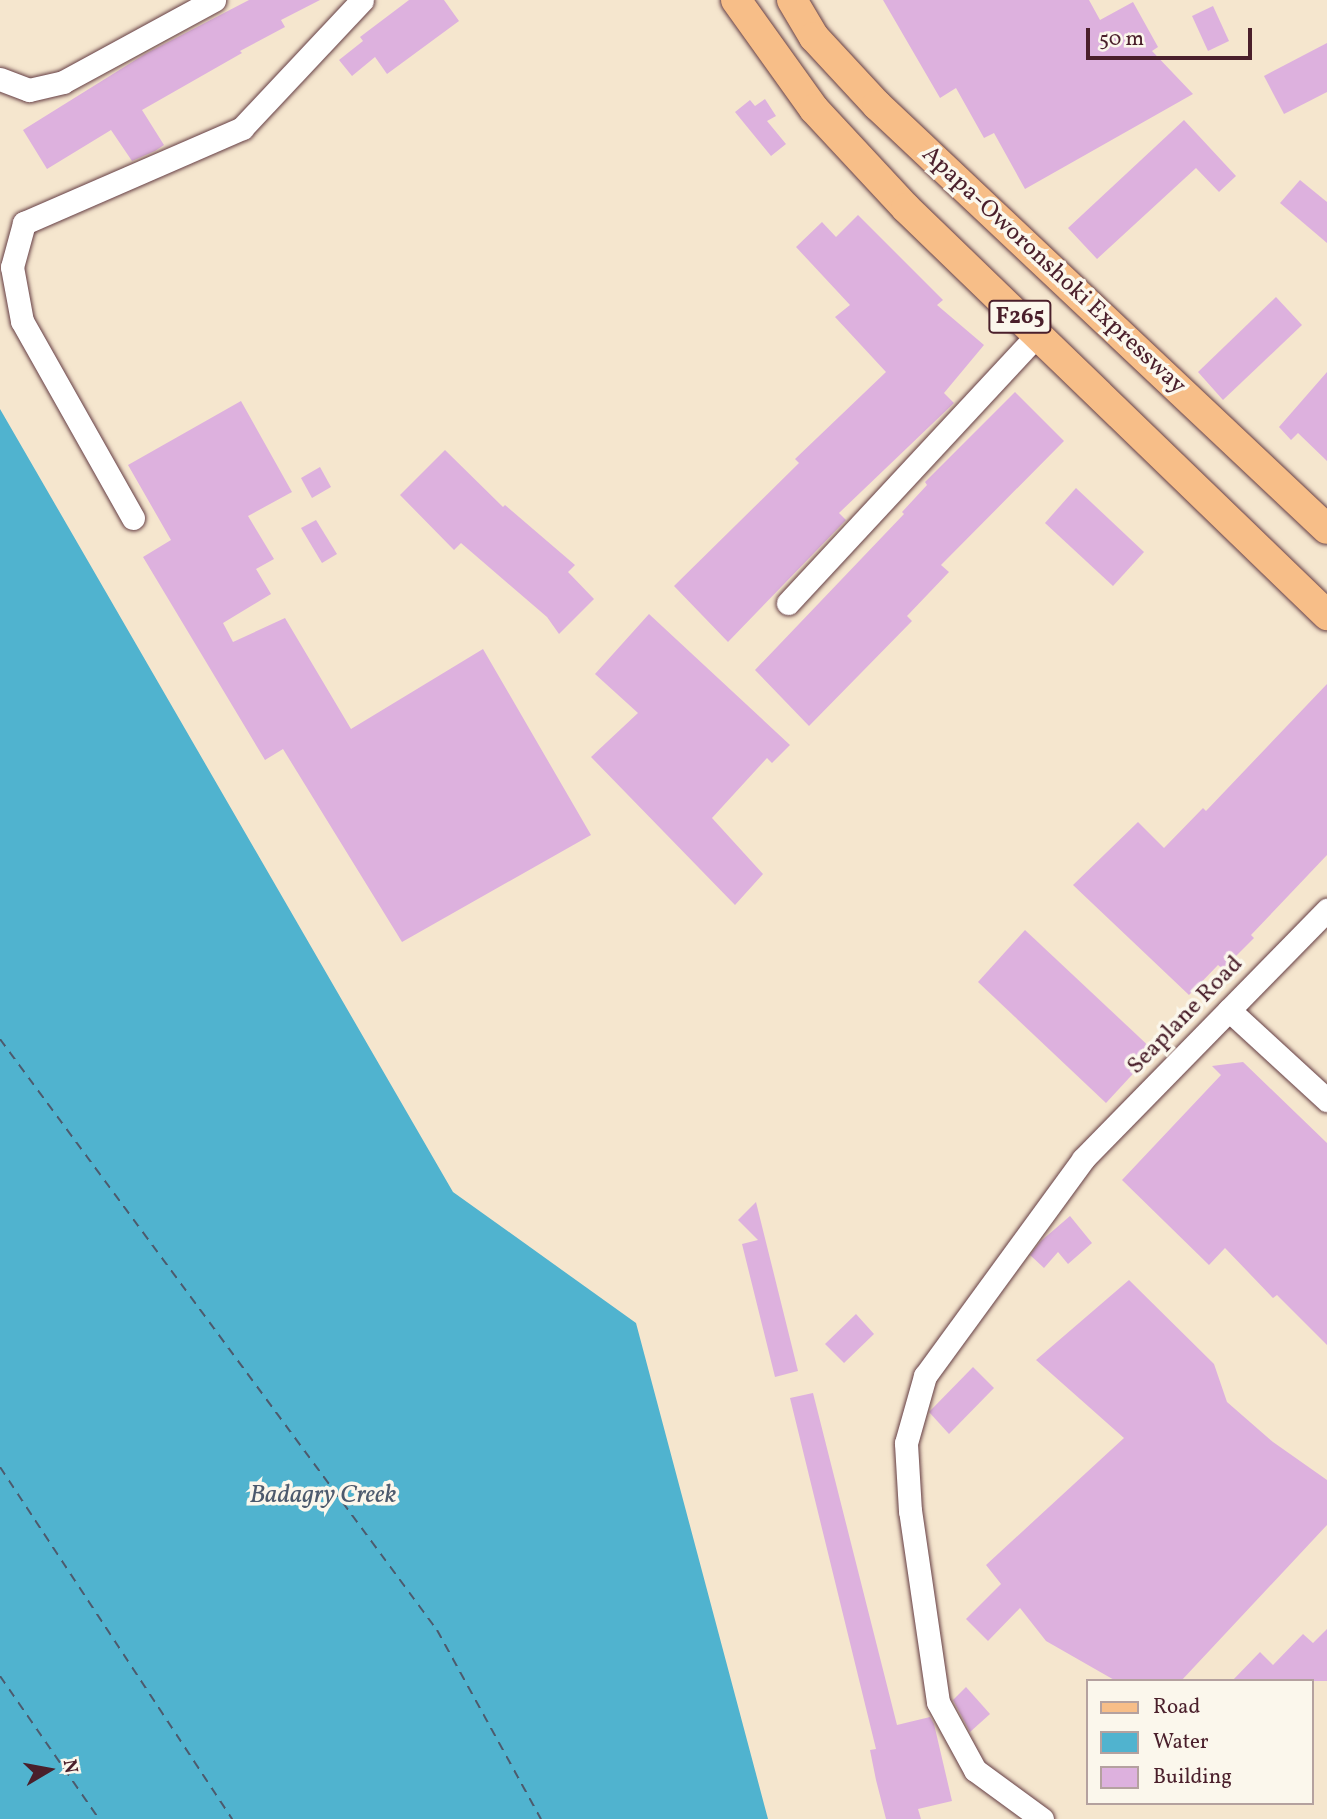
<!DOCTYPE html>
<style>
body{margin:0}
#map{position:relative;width:1327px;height:1819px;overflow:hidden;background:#f5e6ce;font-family:Vollkorn,serif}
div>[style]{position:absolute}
.water>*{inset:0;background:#50b3cf}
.ferry>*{height:2px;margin-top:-1px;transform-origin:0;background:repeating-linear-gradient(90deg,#4c5a6d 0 9px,transparent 0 16px)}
.building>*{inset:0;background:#ddb1de}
.roads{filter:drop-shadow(0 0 2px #643d43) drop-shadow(0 0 2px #643d43)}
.minor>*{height:23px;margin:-11.5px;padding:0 11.5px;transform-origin:11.5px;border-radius:11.5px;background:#fff}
.major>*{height:30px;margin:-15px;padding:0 15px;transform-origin:15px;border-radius:15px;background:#f7be88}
span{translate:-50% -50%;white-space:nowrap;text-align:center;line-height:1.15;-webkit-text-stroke:7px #fbf7ec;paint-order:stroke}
.shield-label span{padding:2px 5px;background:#fbf7ec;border:2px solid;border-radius:5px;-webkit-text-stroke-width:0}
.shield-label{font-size:23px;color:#4a1f2b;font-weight:700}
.street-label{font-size:24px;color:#4a1f2b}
.water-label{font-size:26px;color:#4c5a6d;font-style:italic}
.legend{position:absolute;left:1086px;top:1679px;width:228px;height:126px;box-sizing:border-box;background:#fbf7ec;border:2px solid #b4a19f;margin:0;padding:9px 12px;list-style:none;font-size:21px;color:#4a1f2b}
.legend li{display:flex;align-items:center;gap:14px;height:35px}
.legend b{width:35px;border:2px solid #b4a19f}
.north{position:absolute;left:14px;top:1735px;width:70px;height:70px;-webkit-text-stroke:5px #fbf7ec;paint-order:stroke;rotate:80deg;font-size:19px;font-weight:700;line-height:28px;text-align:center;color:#4a1f2b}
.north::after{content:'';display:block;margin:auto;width:24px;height:32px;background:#4a1f2b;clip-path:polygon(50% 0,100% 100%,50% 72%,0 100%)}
.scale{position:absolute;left:1086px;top:28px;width:166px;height:32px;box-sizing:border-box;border:4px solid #4a1f2b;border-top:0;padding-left:9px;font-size:21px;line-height:24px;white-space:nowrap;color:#4a1f2b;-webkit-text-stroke:5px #fbf7ec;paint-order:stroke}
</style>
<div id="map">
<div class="water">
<div style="clip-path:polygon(0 409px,453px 1192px,636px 1323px,768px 1819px,0 1819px)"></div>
</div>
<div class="ferry">
<div style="left:0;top:1039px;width:735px;rotate:53.52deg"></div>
<div style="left:437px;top:1630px;width:216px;rotate:61.2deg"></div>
<div style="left:0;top:1467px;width:422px;rotate:56.6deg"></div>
<div style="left:0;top:1676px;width:174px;rotate:55.3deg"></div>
</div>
<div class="building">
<div style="clip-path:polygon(249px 0,320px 0,281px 20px,285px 27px,240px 51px,242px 53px,142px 110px,164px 145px,155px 151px,132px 161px,111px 130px,47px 169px,23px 130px,145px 54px)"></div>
<div style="clip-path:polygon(409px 0,444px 0,459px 21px,387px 74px,375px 57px,352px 76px,339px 60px,363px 41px,360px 37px)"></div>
<div style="clip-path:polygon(883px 0,1089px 0,1100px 20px,1133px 2px,1158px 47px,1152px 51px,1193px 94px,1025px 189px,994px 133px,984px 138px,956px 88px,940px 98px)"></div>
<div style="clip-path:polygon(1213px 6px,1229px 41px,1208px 51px,1192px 16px)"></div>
<div style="clip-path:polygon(1327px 43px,1327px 92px,1284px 114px,1264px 76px)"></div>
<div style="clip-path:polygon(765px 99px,776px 116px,767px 121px,786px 144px,771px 156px,735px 112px,750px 100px,755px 106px)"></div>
<div style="clip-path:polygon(1184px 120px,1236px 176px,1219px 192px,1196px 168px,1097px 259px,1068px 228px)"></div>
<div style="clip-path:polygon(1300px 180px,1327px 202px,1327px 243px,1280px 203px)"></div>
<div style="clip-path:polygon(858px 215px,943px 300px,937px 305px,984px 345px,944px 393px,954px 403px,839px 513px,846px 520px,728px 642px,674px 586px,799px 463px,795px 459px,886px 372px,835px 317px,850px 305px,796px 247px,822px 222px,836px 237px)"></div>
<div style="clip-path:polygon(1276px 297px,1302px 325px,1223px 400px,1198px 372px)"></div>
<div style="clip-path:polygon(1327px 372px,1327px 461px,1298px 433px,1291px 440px,1279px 427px)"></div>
<div style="clip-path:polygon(1015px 392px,1064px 441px,941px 565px,949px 572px,907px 616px,912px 621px,809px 726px,755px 670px,904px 514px,902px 512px,927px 485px,925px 482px)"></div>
<div style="clip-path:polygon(241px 401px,292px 492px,248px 516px,274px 559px,256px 569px,271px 594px,223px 623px,233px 642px,285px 618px,351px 729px,483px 649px,591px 835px,402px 942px,283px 749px,265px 760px,143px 557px,171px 540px,128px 465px)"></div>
<div style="clip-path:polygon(445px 450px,503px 507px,505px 505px,575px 565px,568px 572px,594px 599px,559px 634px,547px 617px,461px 543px,454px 550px,400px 495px)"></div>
<div style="clip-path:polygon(320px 467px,331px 487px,312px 498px,301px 478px)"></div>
<div style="clip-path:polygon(1076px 488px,1144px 552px,1113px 586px,1045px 523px)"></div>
<div style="clip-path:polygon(316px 520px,337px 554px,322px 563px,301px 528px)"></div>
<div style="clip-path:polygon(649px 614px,790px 745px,772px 763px,767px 758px,712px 818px,763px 874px,735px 905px,591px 757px,638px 713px,595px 674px)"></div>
<div style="clip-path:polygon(1327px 684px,1327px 855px,1251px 935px,1254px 938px,1223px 969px,1218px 965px,1189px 995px,1073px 885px,1138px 822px,1164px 848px,1203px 808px,1206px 811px)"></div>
<div style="clip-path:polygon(1025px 930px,1154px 1051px,1106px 1103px,978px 982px)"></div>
<div style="clip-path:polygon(1243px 1062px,1327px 1143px,1327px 1345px,1277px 1295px,1273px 1298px,1225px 1248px,1209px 1265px,1122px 1180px,1221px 1075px,1212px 1066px)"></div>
<div style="clip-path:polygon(756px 1202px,798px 1371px,775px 1377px,742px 1244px,758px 1240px,738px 1220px)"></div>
<div style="clip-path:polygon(1070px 1216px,1092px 1243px,1068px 1264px,1058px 1252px,1044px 1268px,1030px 1255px,1041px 1241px)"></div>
<div style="clip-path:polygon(1129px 1280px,1214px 1364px,1227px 1402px,1273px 1442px,1327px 1480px,1327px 1525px,1181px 1681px,1116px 1681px,1046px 1641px,1020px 1608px,988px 1641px,966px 1619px,1001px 1584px,986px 1565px,1124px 1438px,1036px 1360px)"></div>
<div style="clip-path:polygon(856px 1314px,874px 1334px,844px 1363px,825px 1344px)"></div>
<div style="clip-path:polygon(973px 1367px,994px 1388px,949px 1434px,929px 1412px)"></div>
<div style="clip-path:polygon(813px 1393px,897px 1725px,930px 1717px,934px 1724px,952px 1801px,918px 1809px,921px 1819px,886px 1819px,876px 1780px,870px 1750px,876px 1749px,790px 1398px)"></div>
<div style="clip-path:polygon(1327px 1629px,1327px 1681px,1232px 1681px,1260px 1652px,1273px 1665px,1303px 1634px,1313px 1643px)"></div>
<div style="clip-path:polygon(966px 1687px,990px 1714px,970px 1732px,953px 1700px)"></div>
</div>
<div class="roads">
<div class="minor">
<div style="left:0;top:79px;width:31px;rotate:21deg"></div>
<div style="left:29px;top:90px;width:35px;rotate:-13deg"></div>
<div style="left:63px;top:82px;width:172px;rotate:-28.5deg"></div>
<div style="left:133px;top:518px;width:226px;rotate:-119.4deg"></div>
<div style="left:22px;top:321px;width:55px;rotate:-100.5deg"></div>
<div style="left:12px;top:267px;width:46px;rotate:-74.7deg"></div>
<div style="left:24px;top:223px;width:238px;rotate:-23.5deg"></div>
<div style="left:242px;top:128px;width:175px;rotate:-46.8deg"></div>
<div style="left:788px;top:603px;width:367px;rotate:-47.1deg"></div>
<div style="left:1229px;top:1010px;width:133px;rotate:42.6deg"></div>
<div style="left:1042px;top:1819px;width:83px;rotate:-143.8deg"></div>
<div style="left:975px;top:1770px;width:77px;rotate:-118.6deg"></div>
<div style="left:938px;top:1702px;width:193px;rotate:-98.3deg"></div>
<div style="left:910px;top:1511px;width:68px;rotate:-93.4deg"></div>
<div style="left:906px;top:1443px;width:70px;rotate:-74.2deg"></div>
<div style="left:925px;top:1376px;width:268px;rotate:-53.9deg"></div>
<div style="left:1083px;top:1159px;width:349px;rotate:-45.6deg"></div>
</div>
<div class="major">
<div style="left:736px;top:0;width:134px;rotate:54.4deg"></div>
<div style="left:814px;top:109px;width:135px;rotate:47.1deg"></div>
<div style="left:906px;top:208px;width:586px;rotate:44.03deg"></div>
<div style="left:792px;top:0;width:43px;rotate:59.3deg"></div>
<div style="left:814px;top:37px;width:93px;rotate:47.2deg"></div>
<div style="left:877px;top:105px;width:618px;rotate:43.3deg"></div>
</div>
</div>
<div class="shield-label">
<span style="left:1020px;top:317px">F265</span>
</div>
<div class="street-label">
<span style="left:1053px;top:271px;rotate:43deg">Apapa-Oworonshoki Expressway</span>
<span style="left:1186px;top:1016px;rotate:-46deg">Seaplane Road</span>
</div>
<div class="water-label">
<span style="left:323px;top:1496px">Badagry Creek</span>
</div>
<ul class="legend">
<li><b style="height:9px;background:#f7be88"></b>Road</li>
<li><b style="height:19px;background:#50b3cf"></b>Water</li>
<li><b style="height:19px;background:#ddb1de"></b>Building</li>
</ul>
<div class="north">N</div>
<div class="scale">50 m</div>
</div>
